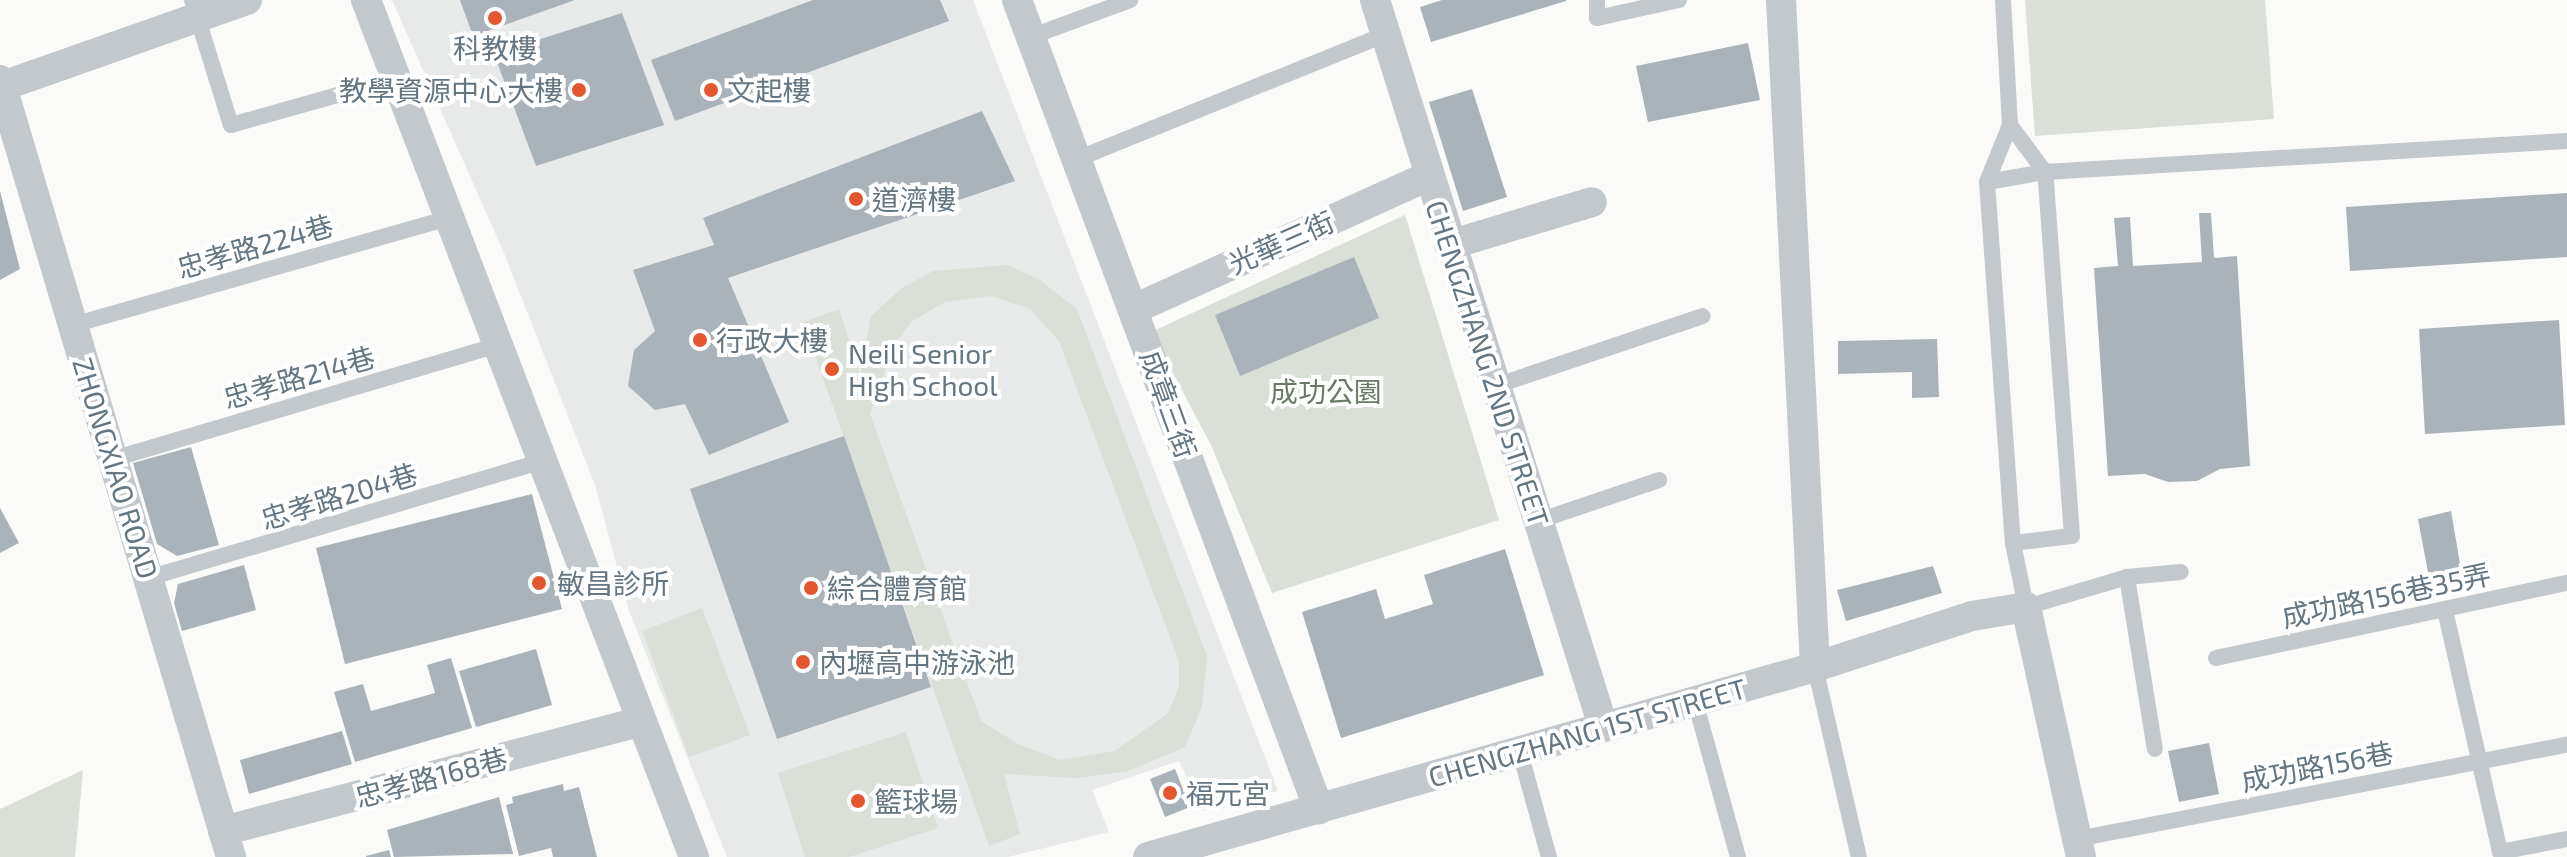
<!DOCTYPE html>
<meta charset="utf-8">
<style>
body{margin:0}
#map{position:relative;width:2567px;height:857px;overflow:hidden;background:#fafaf8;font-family:"Exo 2","Noto Sans TC",sans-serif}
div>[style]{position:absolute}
.built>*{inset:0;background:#e8e9e9}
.green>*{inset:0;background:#dadfd7}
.building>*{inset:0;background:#aab3b9}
.service>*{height:16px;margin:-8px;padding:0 8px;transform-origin:8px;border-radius:8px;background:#c3c8cc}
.minor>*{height:30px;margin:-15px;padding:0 15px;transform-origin:15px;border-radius:15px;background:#c3c8cc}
.dots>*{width:22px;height:22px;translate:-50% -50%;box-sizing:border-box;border:4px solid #fff;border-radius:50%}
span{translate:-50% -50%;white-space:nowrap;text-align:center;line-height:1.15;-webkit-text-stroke:8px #fff;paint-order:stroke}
.poi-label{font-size:28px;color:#657683}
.right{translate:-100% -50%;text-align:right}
.left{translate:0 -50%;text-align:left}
.street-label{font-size:28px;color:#657683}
.park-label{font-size:28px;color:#687a64}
</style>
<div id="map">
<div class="built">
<div style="clip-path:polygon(392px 0,973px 0,1278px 791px,1202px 811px,1179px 761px,1092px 790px,1109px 832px,1008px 857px,727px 857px,629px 611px,595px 485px,504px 253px)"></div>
</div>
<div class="green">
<div style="clip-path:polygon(2025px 0,2265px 0,2274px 119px,2035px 136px)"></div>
<div style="clip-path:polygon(1405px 215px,1499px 520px,1272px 593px,1211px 445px,1151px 332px)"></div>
<div style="clip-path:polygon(evenodd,1008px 265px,1040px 280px,1077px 309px,1207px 656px,1202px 707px,1185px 747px,1129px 771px,1077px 778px,1004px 774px,1020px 834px,989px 846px,803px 322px,839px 309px,860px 375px,871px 316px,902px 288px,933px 271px,1008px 265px,991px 296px,1030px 309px,1059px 341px,1179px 661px,1179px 687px,1168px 713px,1115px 751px,1060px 760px,1018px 744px,981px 721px,870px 414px,894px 345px,912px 321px,945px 302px,991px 296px)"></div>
<div style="clip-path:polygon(702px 608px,750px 735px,689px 757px,642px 631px)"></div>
<div style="clip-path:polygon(906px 732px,938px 828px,849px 857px,805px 857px,778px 773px)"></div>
<div style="clip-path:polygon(83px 770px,75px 857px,0 857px,0 809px)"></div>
</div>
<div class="building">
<div style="clip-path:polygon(460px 0,575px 0,473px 36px)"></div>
<div style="clip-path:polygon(813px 0,940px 0,949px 21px,675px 121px,651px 60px)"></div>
<div style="clip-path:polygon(1442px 0,1566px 0,1566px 1px,1431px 42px,1420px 7px)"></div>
<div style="clip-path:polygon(622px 13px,664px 125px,536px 166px,494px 54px)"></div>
<div style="clip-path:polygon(1748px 43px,1760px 100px,1648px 122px,1636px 66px)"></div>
<div style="clip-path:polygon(1472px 89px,1507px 197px,1463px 211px,1429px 102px)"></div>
<div style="clip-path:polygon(982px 111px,1015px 181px,728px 278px,789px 422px,709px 455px,685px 404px,655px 410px,628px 386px,634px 350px,655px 331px,633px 270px,714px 245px,703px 218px)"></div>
<div style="clip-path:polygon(0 191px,20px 269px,0 280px)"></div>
<div style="clip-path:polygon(2567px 193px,2567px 257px,2350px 271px,2346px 207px)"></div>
<div style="clip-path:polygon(2199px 213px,2211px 213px,2214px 258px,2237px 256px,2250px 466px,2220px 469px,2197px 481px,2168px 482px,2145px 474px,2108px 476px,2094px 268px,2118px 266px,2114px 218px,2130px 217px,2133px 266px,2202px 262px)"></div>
<div style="clip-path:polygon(1354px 257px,1379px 318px,1240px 376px,1215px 315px)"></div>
<div style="clip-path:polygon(2559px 320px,2565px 425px,2425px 434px,2419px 329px)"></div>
<div style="clip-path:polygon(1937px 339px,1939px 397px,1912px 398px,1912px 372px,1838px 374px,1838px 341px)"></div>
<div style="clip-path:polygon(844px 436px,931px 687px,777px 739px,690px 489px)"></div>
<div style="clip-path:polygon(191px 447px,219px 545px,177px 556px,157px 544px,133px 463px)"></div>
<div style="clip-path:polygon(532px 494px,562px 609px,345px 664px,316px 548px)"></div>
<div style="clip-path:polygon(0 508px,19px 543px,0 553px)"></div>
<div style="clip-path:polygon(2451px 511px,2464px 587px,2432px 593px,2418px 519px)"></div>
<div style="clip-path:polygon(1505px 549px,1544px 675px,1341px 738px,1302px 612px,1376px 589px,1385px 619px,1433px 604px,1424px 575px)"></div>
<div style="clip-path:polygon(244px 565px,256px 610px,182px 631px,174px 603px,178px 584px)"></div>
<div style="clip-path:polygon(1933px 566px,1942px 593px,1846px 621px,1837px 590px)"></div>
<div style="clip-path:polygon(536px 649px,552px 705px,476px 727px,459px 671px)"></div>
<div style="clip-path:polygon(451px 658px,472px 728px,355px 762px,334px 692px,363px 684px,371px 711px,435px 693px,427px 665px)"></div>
<div style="clip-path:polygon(342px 731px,352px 764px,249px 794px,240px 760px)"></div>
<div style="clip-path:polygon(2209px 743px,2219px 794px,2179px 802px,2168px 751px)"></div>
<div style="clip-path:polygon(1175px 769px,1190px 807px,1165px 817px,1150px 779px)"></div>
<div style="clip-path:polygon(563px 784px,564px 791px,579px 787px,597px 857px,553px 857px,551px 848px,519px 856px,506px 805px,513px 803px,512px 797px)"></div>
<div style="clip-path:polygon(499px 797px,513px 854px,394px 857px,387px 830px)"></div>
<div style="clip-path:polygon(389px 850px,391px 857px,366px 857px,366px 856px)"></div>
</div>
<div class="service">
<div style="left:192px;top:0;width:131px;rotate:72.7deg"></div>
<div style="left:231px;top:125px;width:170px;rotate:-15.7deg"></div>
<div style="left:1597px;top:0;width:18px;rotate:90deg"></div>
<div style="left:1597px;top:18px;width:84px;rotate:-12.4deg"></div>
<div style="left:2003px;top:0;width:125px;rotate:86.8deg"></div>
<div style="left:2010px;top:125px;width:61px;rotate:112deg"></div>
<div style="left:1987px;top:182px;width:362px;rotate:85.9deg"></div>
<div style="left:2013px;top:543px;width:59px;rotate:-6.8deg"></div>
<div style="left:2072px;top:536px;width:365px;rotate:-94.2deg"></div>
<div style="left:2045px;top:172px;width:59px;rotate:-126.7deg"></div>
<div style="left:1030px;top:37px;width:107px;rotate:-20.3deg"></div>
<div style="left:1077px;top:159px;width:333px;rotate:-22deg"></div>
<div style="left:1987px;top:182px;width:59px;rotate:-9.8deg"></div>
<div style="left:2045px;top:172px;width:523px;rotate:-3.4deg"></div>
<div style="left:73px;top:325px;width:393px;rotate:-15.9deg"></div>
<div style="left:1495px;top:386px;width:219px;rotate:-18.6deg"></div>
<div style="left:113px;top:459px;width:402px;rotate:-16.5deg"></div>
<div style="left:1538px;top:521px;width:128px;rotate:-18.7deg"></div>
<div style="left:2013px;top:543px;width:65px;rotate:78.5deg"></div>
<div style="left:2026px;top:607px;width:105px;rotate:-16.5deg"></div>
<div style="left:2127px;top:577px;width:54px;rotate:-5.3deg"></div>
<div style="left:2127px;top:577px;width:174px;rotate:80.8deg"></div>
<div style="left:148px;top:578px;width:412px;rotate:-16.5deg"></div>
<div style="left:2445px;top:610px;width:248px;rotate:77.2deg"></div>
<div style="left:2500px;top:852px;width:68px;rotate:-11deg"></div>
<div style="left:2216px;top:658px;width:359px;rotate:-12.1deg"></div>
<div style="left:1815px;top:667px;width:195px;rotate:77deg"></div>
<div style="left:1695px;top:701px;width:162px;rotate:74.6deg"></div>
<div style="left:1520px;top:752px;width:109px;rotate:74.6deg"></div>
<div style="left:2077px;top:839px;width:499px;rotate:-10.9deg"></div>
</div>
<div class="minor">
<div style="left:366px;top:0;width:918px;rotate:69.06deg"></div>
<div style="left:1017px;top:0;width:864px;rotate:69.55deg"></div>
<div style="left:1375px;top:0;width:761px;rotate:72.57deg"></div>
<div style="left:1781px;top:0;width:668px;rotate:87.08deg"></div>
<div style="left:0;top:80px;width:811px;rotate:73.44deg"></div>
<div style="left:0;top:87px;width:262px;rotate:-19.4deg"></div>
<div style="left:1449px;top:245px;width:149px;rotate:-16.7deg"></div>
<div style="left:1134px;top:309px;width:323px;rotate:-24.3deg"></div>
<div style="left:223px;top:831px;width:430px;rotate:-14.7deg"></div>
<div style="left:1148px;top:857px;width:694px;rotate:-15.9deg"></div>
<div style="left:1815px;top:667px;width:165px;rotate:-18deg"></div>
<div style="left:1972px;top:616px;width:55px;rotate:-9.5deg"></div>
<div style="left:2026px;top:607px;width:256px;rotate:77.6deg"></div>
</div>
<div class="dots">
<div style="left:495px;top:18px;background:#e4572e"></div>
<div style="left:579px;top:90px;background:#e4572e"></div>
<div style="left:711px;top:90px;background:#e4572e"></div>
<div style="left:856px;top:199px;background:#e4572e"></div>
<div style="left:700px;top:340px;background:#e4572e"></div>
<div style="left:832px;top:369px;background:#e4572e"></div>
<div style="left:539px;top:583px;background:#e4572e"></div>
<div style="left:811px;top:588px;background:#e4572e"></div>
<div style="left:803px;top:662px;background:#e4572e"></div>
<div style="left:1170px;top:793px;background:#e4572e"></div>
<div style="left:858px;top:801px;background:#e4572e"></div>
</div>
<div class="poi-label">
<span style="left:495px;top:48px">科教樓</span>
<span class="right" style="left:563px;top:90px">教學資源中心大樓</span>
<span class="left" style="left:727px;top:90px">文起樓</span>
<span class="left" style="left:872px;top:199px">道濟樓</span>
<span class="left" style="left:716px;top:340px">行政大樓</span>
<span class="left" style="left:848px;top:369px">Neili Senior<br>High School</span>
<span class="left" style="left:557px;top:583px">敏昌診所</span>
<span class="left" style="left:827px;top:588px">綜合體育館</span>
<span class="left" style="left:819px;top:662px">內壢高中游泳池</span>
<span class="left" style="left:1186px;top:793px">福元宮</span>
<span class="left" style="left:874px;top:801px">籃球場</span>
</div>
<div class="street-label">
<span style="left:1281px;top:242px;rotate:-24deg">光華三街</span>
<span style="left:255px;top:246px;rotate:-16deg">忠孝路224巷</span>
<span style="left:1488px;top:363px;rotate:72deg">CHENGZHANG 2ND STREET</span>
<span style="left:299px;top:377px;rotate:-16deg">忠孝路214巷</span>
<span style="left:1169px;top:404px;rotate:70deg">成章三街</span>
<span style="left:116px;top:468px;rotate:73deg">ZHONGXIAO ROAD</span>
<span style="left:339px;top:496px;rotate:-17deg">忠孝路204巷</span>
<span style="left:2386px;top:595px;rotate:-12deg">成功路156巷35弄</span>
<span style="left:1587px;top:732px;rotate:-16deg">CHENGZHANG 1ST STREET</span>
<span style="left:2317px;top:766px;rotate:-11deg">成功路156巷</span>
<span style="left:431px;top:777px;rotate:-15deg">忠孝路168巷</span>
</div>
<div class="park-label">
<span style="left:1326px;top:391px">成功公園</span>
</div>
</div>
